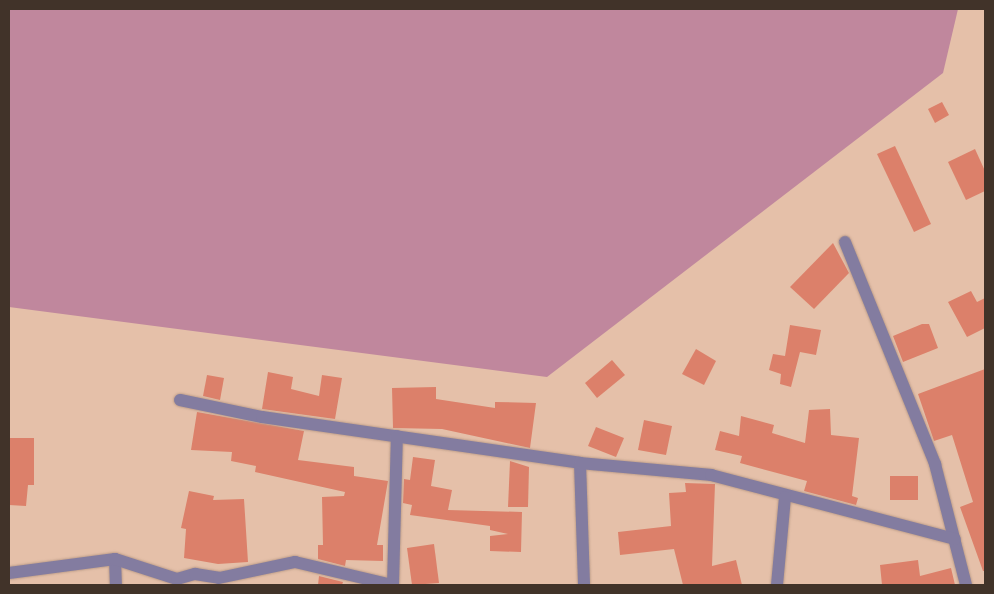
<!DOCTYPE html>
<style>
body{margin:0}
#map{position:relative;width:994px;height:594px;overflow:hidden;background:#e5c0a9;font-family:Figtree,sans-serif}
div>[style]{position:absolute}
.green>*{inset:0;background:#c0879d}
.building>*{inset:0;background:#dc806a}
.roads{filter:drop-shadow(0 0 1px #be9e8a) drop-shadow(0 0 1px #be9e8a)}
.minor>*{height:12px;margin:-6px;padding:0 6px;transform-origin:6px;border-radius:6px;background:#837ca0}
span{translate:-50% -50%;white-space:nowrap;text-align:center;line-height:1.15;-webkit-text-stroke:5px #e5c0a9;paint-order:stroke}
.frame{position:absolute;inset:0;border:10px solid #413329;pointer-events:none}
</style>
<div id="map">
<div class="green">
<div style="clip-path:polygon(9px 9px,958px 9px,943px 73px,547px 377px,9px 307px)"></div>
</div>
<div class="building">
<div style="clip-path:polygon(942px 102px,949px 115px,935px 123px,928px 109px)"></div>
<div style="clip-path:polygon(895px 146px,931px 224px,914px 232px,877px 154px)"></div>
<div style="clip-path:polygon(975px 149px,985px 171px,985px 191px,966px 200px,948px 162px)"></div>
<div style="clip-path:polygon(833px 243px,849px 273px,814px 309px,790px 287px)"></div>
<div style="clip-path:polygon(971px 291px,977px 302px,985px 298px,985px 328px,967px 337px,948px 302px)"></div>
<div style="clip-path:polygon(922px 324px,929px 324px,938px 348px,903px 362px,893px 336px)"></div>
<div style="clip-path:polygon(790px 325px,821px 330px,816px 355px,800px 352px,791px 387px,780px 384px,781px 374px,769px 370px,773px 354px,785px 356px)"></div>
<div style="clip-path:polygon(696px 349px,716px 361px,704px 385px,682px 374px)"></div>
<div style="clip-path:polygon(612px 360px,625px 375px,597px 398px,585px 383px)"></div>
<div style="clip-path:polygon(985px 369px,985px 571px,983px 571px,960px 507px,973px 502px,952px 435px,934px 441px,918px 394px)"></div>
<div style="clip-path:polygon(268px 372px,293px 377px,291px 389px,319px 396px,322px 375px,342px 378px,335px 419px,262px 409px)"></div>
<div style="clip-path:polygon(207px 375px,224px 378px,220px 400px,203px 396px)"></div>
<div style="clip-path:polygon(436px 387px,436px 399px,495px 408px,495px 402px,536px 403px,530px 448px,442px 429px,393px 428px,392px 388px)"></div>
<div style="clip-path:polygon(830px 409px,831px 435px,859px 438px,852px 496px,858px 498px,856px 505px,804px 491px,807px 481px,740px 463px,742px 456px,715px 450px,720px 431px,739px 436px,741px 416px,774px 425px,772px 433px,805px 443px,809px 410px)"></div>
<div style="clip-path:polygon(197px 412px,304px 431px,298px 460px,354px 467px,354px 476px,388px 481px,377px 545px,383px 545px,383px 561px,346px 560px,345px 566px,318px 559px,318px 545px,323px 545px,322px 497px,344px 496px,345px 492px,255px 472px,256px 466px,231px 461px,232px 452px,191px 450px)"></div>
<div style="clip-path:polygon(644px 420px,672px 426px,666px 455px,638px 450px)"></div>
<div style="clip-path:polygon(596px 427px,624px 438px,616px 457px,588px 446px)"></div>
<div style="clip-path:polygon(9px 438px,34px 438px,34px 485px,28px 485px,26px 506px,9px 505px)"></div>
<div style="clip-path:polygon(413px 457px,435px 460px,431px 486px,452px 490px,448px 510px,522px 512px,521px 552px,490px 551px,490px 536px,508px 534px,490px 530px,490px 526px,410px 515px,412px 505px,403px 503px,404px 479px,410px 480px)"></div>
<div style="clip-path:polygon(510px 461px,529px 467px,528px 507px,508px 507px)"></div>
<div style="clip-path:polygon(890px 476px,918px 476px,918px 500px,890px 500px)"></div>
<div style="clip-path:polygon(685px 483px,715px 484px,712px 566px,736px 560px,742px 585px,683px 585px,674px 549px,620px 555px,618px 532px,671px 526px,669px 493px,686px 492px)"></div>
<div style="clip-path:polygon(189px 491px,214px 496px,213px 500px,244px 499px,248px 562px,218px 564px,184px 558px,186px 529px,181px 528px)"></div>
<div style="clip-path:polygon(434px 544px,439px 583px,412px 585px,407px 548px)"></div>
<div style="clip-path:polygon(918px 560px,920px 576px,951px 568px,955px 585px,882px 585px,880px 565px)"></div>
<div style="clip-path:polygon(319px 576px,343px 582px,342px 585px,318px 585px)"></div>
</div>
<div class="roads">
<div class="minor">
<div style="left:845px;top:242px;width:240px;rotate:67.9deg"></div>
<div style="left:935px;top:464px;width:125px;rotate:75.6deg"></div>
<div style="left:180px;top:400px;width:84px;rotate:11.7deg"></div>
<div style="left:262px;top:417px;width:321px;rotate:8.2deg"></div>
<div style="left:580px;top:463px;width:122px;rotate:88.1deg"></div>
<div style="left:580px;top:463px;width:132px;rotate:5.2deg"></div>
<div style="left:711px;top:475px;width:252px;rotate:14.7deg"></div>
<div style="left:115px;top:559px;width:26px;rotate:88deg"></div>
<div style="left:9px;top:573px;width:107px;rotate:-7.5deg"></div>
<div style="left:115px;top:559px;width:65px;rotate:17.9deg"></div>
<div style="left:177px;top:579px;width:19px;rotate:-16deg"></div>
<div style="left:195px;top:574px;width:24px;rotate:9deg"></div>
<div style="left:219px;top:578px;width:78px;rotate:-11.9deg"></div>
<div style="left:295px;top:562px;width:100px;rotate:13.3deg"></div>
<div style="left:393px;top:585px;width:149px;rotate:-88.5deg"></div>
<div style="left:777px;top:585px;width:88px;rotate:-84.8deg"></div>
</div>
</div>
<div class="frame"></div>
</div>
